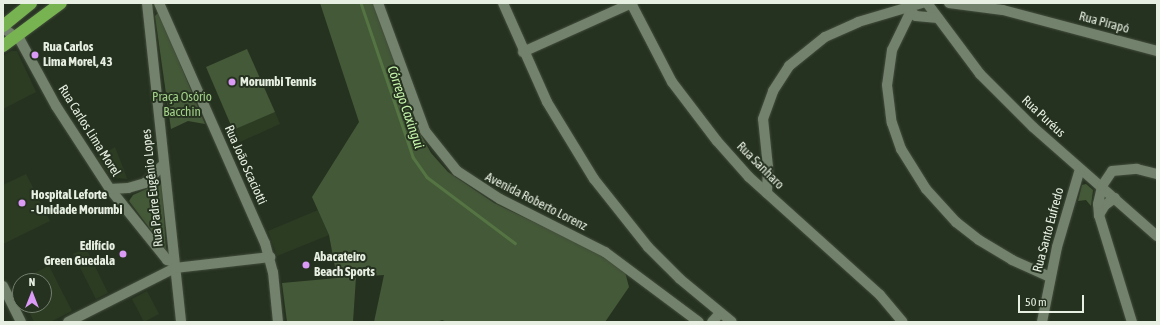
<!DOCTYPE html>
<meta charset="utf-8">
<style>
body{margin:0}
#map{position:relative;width:1160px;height:325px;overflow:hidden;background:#263220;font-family:"Asap Condensed",sans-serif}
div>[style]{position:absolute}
.built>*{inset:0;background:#2c3c23}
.green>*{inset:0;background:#445938}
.stream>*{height:2.5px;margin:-1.25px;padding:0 1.25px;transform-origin:1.25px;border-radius:1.25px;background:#557443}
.roads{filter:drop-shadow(0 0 1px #434d3c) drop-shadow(0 0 1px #434d3c)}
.street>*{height:10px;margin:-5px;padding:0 5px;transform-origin:5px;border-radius:5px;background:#73826c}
.highway>*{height:12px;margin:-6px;padding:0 6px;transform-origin:6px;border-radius:6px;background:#77b351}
.dots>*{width:11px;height:11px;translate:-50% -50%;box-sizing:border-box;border:2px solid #263220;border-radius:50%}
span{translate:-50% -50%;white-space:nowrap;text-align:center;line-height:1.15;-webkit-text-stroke:4px #263220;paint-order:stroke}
.street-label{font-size:13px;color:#e7efe2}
.poi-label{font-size:13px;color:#e7efe2;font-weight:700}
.left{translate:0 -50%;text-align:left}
.right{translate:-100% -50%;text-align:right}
.park-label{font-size:13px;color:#a2d188}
.water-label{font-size:14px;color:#c4f4a9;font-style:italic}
.frame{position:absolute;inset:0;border:4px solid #e7efe2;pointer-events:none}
.north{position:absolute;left:12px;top:273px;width:40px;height:40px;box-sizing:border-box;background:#263220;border:1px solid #737e6e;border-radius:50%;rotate:0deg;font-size:11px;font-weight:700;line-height:16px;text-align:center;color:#e7efe2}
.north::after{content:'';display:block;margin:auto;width:14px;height:18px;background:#da9af6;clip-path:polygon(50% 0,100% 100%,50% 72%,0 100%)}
.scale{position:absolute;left:1018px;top:295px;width:66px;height:18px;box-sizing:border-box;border:2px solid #e7efe2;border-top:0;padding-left:5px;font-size:12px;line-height:14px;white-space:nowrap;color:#e7efe2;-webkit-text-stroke:3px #263220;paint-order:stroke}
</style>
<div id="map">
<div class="built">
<div style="clip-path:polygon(11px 51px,17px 51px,36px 92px,3px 109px,3px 56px)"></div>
<div style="clip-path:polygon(275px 112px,280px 124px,231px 146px,225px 133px)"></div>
<div style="clip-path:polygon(115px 147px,124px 170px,127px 179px,111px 177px,97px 158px)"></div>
<div style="clip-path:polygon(26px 174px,50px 221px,3px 244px,3px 185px)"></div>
<div style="clip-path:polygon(318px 210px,329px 235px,277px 256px,268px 231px)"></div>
<div style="clip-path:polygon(86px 248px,108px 293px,96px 299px,73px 254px)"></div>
<div style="clip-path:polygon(49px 266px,72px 311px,50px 322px,34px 322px,26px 305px,44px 305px,44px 281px,20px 281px,20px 294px,14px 283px)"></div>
<div style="clip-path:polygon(147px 291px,159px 314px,144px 322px,132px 299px)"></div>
</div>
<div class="green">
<div style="clip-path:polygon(320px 3px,375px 3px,420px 133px,431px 153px,448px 172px,494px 203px,609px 258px,625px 272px,629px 287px,605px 322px,447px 322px,442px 320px,437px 322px,374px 322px,384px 275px,356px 277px,353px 322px,287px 322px,282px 283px,337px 278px,329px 235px,312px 197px,359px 122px)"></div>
<div style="clip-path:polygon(159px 12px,161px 18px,205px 124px,188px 121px,171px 129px,155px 16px)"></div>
<div style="clip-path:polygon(247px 49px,275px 112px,233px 130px,206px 67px)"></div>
<div style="clip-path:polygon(160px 183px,162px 185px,166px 250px,129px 201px,133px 195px)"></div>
<div style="clip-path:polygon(1086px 184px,1093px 190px,1091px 206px,1086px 200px,1078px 201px,1082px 185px)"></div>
</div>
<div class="stream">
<div style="left:361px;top:3px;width:163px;rotate:71.3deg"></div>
<div style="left:413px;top:157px;width:24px;rotate:55deg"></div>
<div style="left:427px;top:177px;width:110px;rotate:36.9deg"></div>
</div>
<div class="roads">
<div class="street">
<div style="left:147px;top:3px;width:321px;rotate:83.9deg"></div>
<div style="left:159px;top:3px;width:262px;rotate:66.2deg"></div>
<div style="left:265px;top:243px;width:30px;rotate:75deg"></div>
<div style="left:273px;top:272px;width:50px;rotate:84.3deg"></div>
<div style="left:378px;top:3px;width:136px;rotate:69.8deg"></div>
<div style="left:425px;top:131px;width:51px;rotate:51.3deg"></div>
<div style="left:457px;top:171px;width:51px;rotate:33.1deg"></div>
<div style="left:500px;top:199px;width:118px;rotate:26.8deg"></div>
<div style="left:605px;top:252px;width:117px;rotate:36.7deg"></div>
<div style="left:503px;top:3px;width:108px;rotate:66deg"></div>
<div style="left:547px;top:102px;width:90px;rotate:58.6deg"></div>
<div style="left:594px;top:179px;width:87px;rotate:51.5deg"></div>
<div style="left:648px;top:247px;width:45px;rotate:45deg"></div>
<div style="left:680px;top:279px;width:67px;rotate:39.6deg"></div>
<div style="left:631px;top:3px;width:89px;rotate:62.6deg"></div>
<div style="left:672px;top:82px;width:74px;rotate:52.7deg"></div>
<div style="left:717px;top:141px;width:48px;rotate:48.4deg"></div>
<div style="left:749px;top:177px;width:176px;rotate:42deg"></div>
<div style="left:880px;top:295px;width:35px;rotate:50deg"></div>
<div style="left:927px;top:3px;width:89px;rotate:53.3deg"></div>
<div style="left:980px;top:74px;width:75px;rotate:45deg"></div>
<div style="left:1033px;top:127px;width:165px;rotate:41.3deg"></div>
<div style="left:949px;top:3px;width:54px;rotate:7.4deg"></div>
<div style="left:1003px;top:10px;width:159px;rotate:14.9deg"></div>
<div style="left:907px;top:8px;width:12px;rotate:42deg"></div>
<div style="left:916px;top:16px;width:22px;rotate:5deg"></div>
<div style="left:910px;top:13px;width:41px;rotate:115.9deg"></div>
<div style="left:892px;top:50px;width:35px;rotate:98deg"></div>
<div style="left:887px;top:85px;width:38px;rotate:83deg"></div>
<div style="left:892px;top:123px;width:28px;rotate:71deg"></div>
<div style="left:901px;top:149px;width:47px;rotate:58deg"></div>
<div style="left:926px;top:189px;width:45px;rotate:47.7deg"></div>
<div style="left:956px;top:222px;width:29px;rotate:38deg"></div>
<div style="left:979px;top:240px;width:39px;rotate:31deg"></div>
<div style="left:1012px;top:260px;width:42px;rotate:24.1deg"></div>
<div style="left:3px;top:28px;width:21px;rotate:35deg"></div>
<div style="left:20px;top:40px;width:75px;rotate:61.4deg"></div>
<div style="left:56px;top:106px;width:99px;rotate:57deg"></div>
<div style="left:110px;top:189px;width:91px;rotate:51.2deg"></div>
<div style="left:167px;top:260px;width:7px;rotate:16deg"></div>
<div style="left:523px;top:52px;width:120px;rotate:-24.2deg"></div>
<div style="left:110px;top:189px;width:18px;rotate:-3deg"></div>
<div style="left:128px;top:188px;width:18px;rotate:-16deg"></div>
<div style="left:145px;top:183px;width:27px;rotate:-45deg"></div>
<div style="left:767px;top:193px;width:26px;rotate:-88deg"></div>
<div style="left:768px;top:167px;width:48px;rotate:-95.9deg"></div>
<div style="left:763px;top:119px;width:30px;rotate:-70deg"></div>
<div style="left:773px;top:91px;width:30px;rotate:-57deg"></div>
<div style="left:789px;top:66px;width:46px;rotate:-38.9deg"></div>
<div style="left:825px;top:37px;width:36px;rotate:-24deg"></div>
<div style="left:858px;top:22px;width:67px;rotate:-16.5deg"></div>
<div style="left:1115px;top:198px;width:12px;rotate:145deg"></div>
<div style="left:1105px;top:205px;width:12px;rotate:121deg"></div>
<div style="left:1099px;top:215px;width:112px;rotate:72.9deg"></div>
<div style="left:1099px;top:215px;width:11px;rotate:-95deg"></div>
<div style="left:1098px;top:204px;width:18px;rotate:-77deg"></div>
<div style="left:1102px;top:186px;width:18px;rotate:-56deg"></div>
<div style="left:1112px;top:171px;width:25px;rotate:-5deg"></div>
<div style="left:1137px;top:169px;width:21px;rotate:14deg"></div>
<div style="left:3px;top:286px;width:40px;rotate:63.4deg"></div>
<div style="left:68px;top:322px;width:120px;rotate:-26.8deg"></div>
<div style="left:175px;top:268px;width:96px;rotate:-6.6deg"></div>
<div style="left:712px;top:322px;width:12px;rotate:-48deg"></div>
<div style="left:1042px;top:322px;width:76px;rotate:-78.7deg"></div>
<div style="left:1057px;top:247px;width:81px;rotate:-73.6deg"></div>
</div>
<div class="highway">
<div style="left:3px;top:26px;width:36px;rotate:-39deg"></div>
<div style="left:3px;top:46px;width:72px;rotate:-36.6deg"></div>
</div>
</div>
<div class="dots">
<div style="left:35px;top:55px;background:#da9af6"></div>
<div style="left:232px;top:82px;background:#da9af6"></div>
<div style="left:22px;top:203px;background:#da9af6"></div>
<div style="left:123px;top:254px;background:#da9af6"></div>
<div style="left:306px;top:265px;background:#da9af6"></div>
</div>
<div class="street-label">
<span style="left:1104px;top:23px;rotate:15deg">Rua Pirapó</span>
<span style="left:1043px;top:117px;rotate:43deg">Rua Puréus</span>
<span style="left:89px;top:131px;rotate:58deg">Rua Carlos Lima Morel</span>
<span style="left:245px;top:165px;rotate:66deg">Rua João Scaciotti</span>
<span style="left:760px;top:166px;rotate:45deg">Rua Sanharo</span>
<span style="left:153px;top:188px;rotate:-96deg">Rua Padre Eugênio Lopes</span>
<span style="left:536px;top:202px;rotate:27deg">Avenida Roberto Lorenz</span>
<span style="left:1049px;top:230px;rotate:-75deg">Rua Santo Eufredo</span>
</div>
<div class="poi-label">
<span class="left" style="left:43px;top:55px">Rua Carlos<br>Lima Morel, 43</span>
<span class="left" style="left:240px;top:82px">Morumbi Tennis</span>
<span class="left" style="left:31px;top:203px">Hospital Leforte<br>- Unidade Morumbi</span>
<span class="right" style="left:115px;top:254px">Edifício<br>Green Guedala</span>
<span class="left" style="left:314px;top:265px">Abacateiro<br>Beach Sports</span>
</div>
<div class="park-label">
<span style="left:182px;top:105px">Praça Osório<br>Bacchin</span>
</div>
<div class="water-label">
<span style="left:406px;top:107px;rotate:71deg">Córrego Caxingui</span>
</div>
<div class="frame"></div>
<div class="north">N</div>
<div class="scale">50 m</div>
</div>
